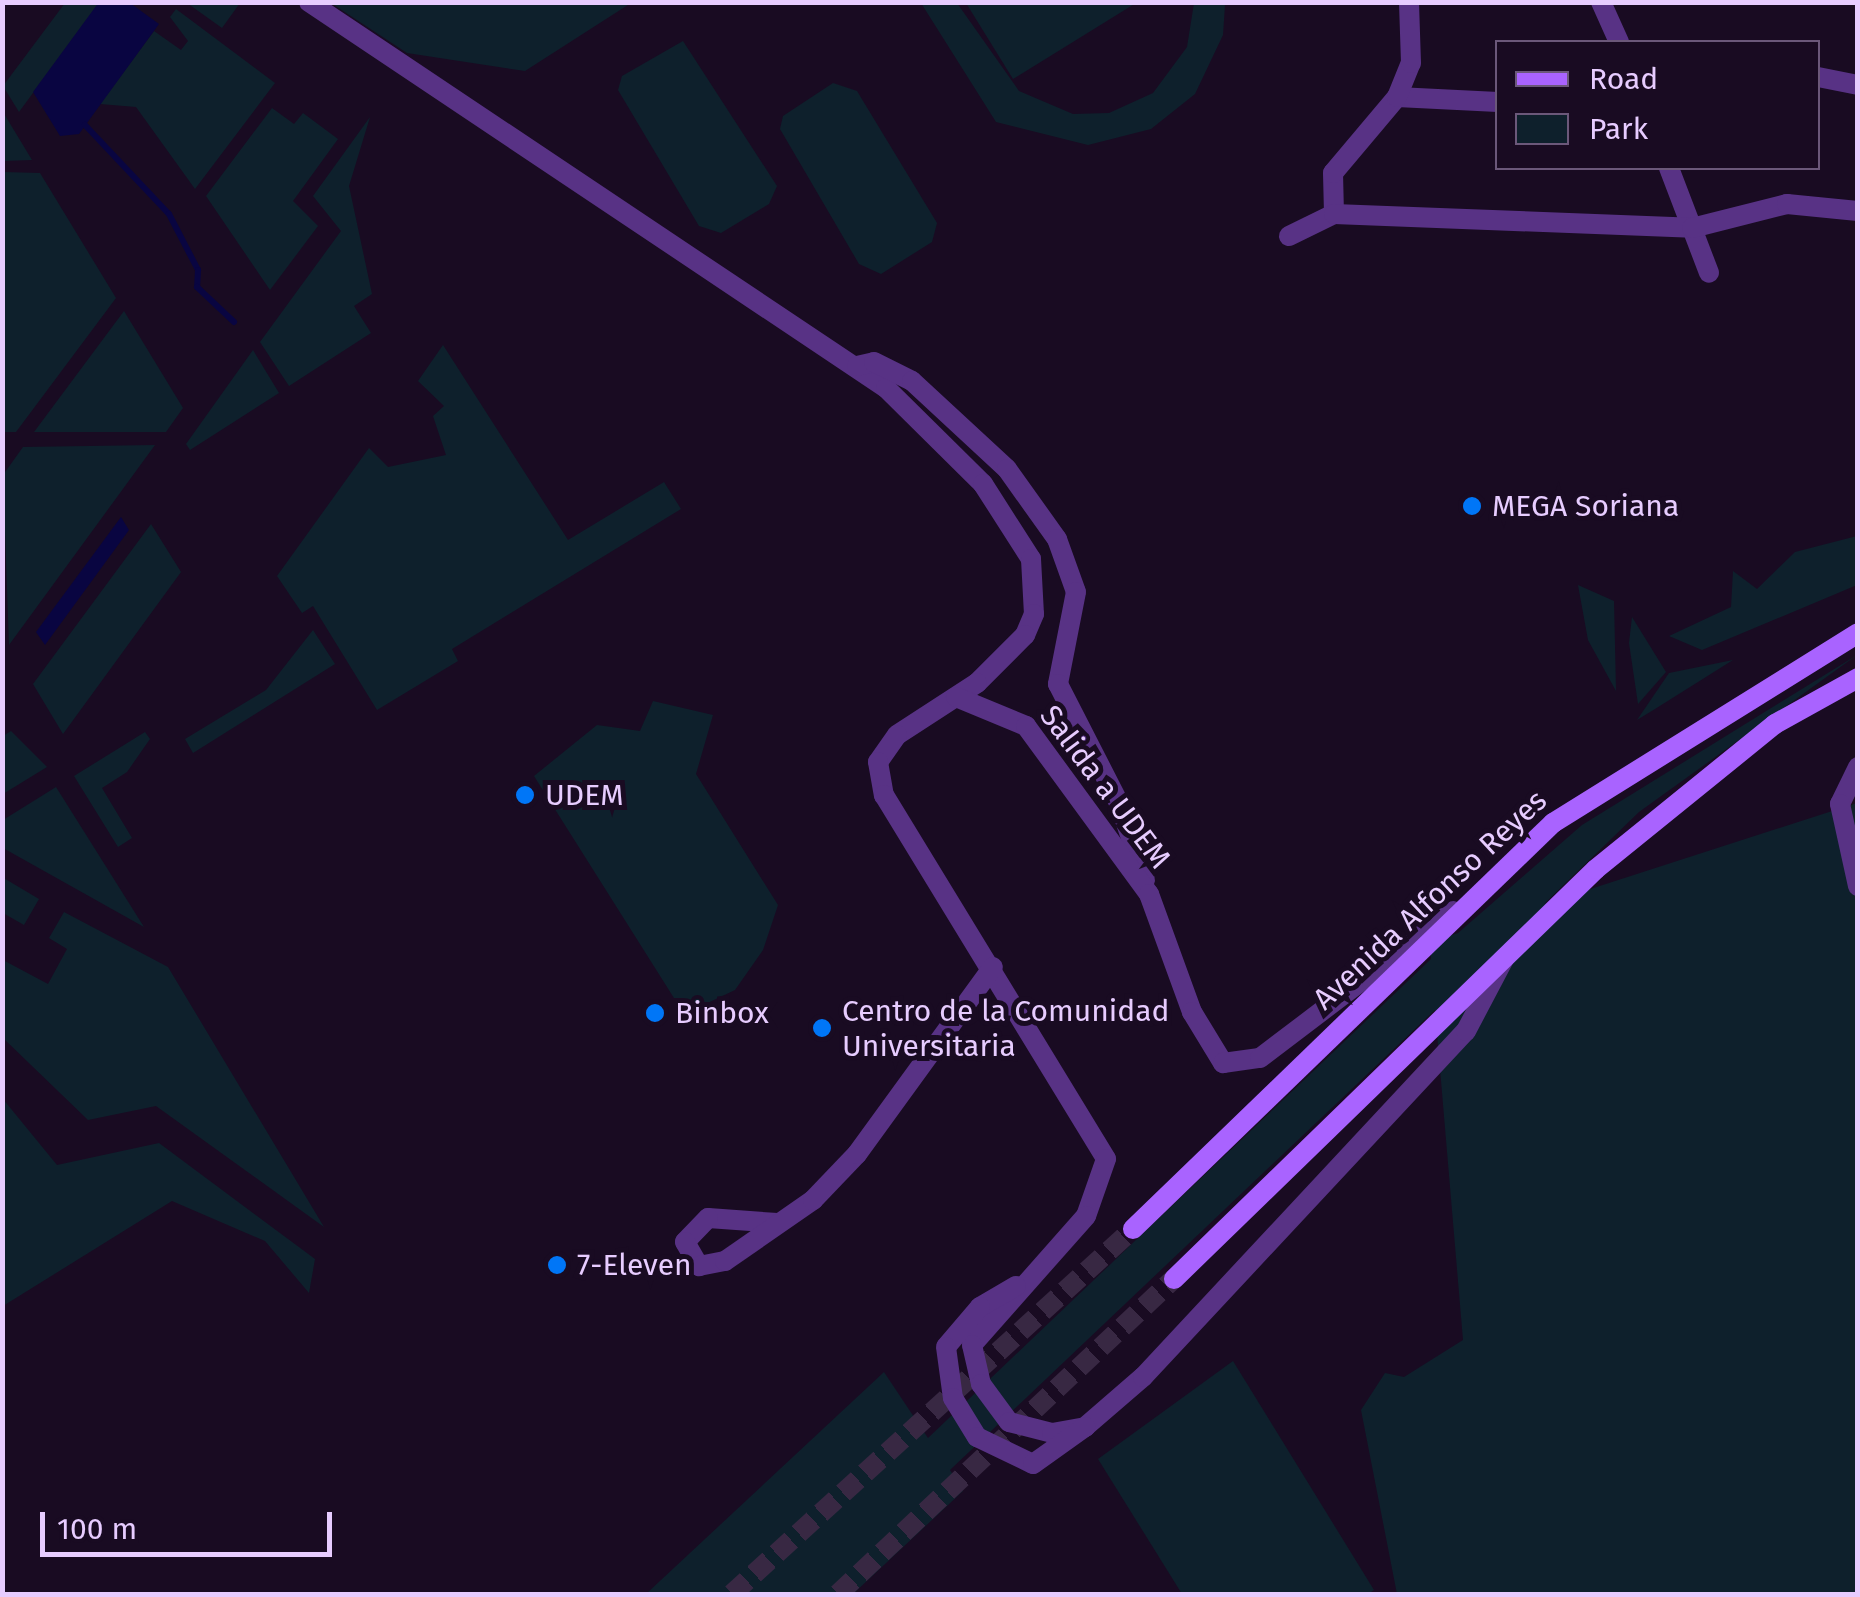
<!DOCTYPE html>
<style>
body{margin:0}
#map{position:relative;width:1860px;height:1597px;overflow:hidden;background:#190b22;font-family:"Fira Sans",sans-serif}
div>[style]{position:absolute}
.green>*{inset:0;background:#0e202c}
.water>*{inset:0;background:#090541}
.stream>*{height:6px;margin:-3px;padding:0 3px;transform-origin:3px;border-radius:3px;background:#090541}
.secondary-tunnel>*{height:20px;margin-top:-10px;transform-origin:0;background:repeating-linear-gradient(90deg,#382843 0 20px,transparent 0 30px)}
.street>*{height:20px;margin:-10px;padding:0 10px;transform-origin:10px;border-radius:10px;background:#583285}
.secondary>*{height:20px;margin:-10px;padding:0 10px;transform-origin:10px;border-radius:10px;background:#a963ff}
.dots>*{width:28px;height:28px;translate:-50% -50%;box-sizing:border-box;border:5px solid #190b22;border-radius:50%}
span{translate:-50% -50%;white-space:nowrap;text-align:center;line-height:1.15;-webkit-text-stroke:10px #190b22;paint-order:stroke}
.poi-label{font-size:30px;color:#e7ccff}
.left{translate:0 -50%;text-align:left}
.street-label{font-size:30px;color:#e7ccff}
.frame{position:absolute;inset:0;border:5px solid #e7ccff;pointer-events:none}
.legend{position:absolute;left:1495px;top:40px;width:325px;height:130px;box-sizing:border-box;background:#190b22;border:2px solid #6b587a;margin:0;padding:12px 18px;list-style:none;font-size:30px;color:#e7ccff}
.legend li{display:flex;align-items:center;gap:20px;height:50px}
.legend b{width:50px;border:2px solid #6b587a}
.scale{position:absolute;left:40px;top:1512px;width:292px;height:45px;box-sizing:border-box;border:5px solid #e7ccff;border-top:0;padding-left:12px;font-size:30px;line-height:35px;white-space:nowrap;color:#e7ccff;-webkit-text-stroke:8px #190b22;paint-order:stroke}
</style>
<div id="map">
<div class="green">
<div style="clip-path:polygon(65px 3px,99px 3px,19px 112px,3px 86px)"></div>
<div style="clip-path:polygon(187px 3px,240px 3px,222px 28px)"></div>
<div style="clip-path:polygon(331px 3px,631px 2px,631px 3px,525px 71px,407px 53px)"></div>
<div style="clip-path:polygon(921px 3px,957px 3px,1019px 91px,1073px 114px,1109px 113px,1153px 93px,1187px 47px,1194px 3px,1225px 5px,1223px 35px,1195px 94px,1151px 129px,1088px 145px,996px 122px)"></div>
<div style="clip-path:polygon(966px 3px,1136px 3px,1013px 79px)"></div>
<div style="clip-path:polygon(176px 9px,275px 83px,195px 189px,136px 107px,100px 104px,154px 31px,181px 50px,188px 41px,170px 17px)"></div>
<div style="clip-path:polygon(683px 41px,777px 186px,769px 204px,721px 233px,699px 226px,618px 90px,622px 76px)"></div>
<div style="clip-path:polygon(833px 83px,857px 91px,937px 223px,932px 242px,881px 274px,859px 264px,780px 129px,783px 116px)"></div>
<div style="clip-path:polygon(272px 108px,294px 124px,303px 113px,338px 139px,293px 201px,318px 226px,270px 290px,206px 196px)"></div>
<div style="clip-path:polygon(2px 112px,3px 112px,32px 160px,3px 161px)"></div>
<div style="clip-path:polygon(370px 117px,349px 186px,372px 294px,354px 306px,371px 333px,289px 386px,260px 342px,341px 231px,313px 196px)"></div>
<div style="clip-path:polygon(3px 172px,40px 173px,116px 298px,16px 432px,3px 432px)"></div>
<div style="clip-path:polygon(124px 311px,183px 408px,166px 432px,34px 432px)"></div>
<div style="clip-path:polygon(443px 345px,568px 540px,664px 482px,681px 509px,452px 649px,458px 661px,377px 710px,313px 606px,302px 613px,277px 576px,369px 448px,388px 467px,446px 455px,433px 416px,444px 406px,418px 381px)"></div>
<div style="clip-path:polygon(253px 350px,279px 393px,190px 450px,186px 444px)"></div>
<div style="clip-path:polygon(155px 445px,9px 645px,3px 475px,23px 447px)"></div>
<div style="clip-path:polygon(151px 524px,181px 572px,63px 734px,33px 684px)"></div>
<div style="clip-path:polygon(1857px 536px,1857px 585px,1702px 650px,1669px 636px,1731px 607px,1733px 571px,1757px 589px,1795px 552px)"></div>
<div style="clip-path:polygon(1578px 585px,1614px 601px,1616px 691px,1588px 640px)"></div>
<div style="clip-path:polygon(1632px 617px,1666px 672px,1638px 704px,1629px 643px)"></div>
<div style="clip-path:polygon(313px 630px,335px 664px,193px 753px,185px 739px,266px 690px)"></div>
<div style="clip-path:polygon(1857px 655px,1639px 812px,1544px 904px,1857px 803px,1857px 1594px,1397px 1594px,1361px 1410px,1385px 1373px,1404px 1377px,1463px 1340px,1435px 1010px,950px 1470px,963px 1491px,853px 1594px,646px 1594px,884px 1372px,928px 1438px,1431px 959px,1430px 942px,1458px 933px,1582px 825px)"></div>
<div style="clip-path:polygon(1733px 660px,1655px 709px,1637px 720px,1669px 673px)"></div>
<div style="clip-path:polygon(653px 701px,713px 715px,696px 774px,778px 905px,763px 950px,735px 990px,697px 1008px,689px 1000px,679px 1006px,534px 776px,597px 725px,640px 731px)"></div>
<div style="clip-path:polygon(11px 731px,47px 767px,3px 794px,3px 736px)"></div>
<div style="clip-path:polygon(145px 732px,150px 739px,127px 772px,102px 788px,132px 838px,118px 847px,74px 776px)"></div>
<div style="clip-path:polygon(56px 787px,144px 927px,3px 848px,3px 820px)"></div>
<div style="clip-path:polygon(2px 877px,39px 899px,24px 925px,3px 913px)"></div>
<div style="clip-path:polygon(64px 912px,168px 967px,324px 1227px,156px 1106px,88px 1120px,3px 1038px,3px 960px,48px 984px,67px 949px,49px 938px)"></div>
<div style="clip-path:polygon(3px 1099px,57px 1165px,159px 1143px,315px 1259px,309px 1293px,265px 1241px,172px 1201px,3px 1306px)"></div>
<div style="clip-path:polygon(1233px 1361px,1374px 1590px,1368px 1594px,1182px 1594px,1098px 1459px)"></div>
</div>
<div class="water">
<div style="clip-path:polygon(99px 2px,130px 3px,159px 24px,79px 134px,60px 136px,33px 92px)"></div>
<div style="clip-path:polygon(121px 517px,129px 530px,45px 645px,36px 632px)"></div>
</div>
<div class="stream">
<div style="left:85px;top:125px;width:122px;rotate:46.7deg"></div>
<div style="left:169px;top:214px;width:63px;rotate:62.6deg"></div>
<div style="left:198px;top:270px;width:17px;rotate:93deg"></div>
<div style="left:197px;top:287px;width:51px;rotate:43.4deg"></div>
</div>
<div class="secondary-tunnel">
<div style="left:732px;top:1594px;width:542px;rotate:-42.31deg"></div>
<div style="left:838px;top:1594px;width:461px;rotate:-43.2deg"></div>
</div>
<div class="street">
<div style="left:309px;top:2px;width:694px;rotate:33.78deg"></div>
<div style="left:886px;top:388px;width:136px;rotate:44.7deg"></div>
<div style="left:983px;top:484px;width:89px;rotate:57.4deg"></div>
<div style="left:1031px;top:559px;width:55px;rotate:86.9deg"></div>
<div style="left:1034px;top:614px;width:23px;rotate:113deg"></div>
<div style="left:1025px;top:635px;width:68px;rotate:135deg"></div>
<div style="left:977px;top:683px;width:95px;rotate:147deg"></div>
<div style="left:897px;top:735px;width:33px;rotate:125deg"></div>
<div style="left:878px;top:762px;width:34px;rotate:80deg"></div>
<div style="left:884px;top:795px;width:426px;rotate:58.6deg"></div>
<div style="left:1106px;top:1159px;width:60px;rotate:109.3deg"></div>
<div style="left:1086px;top:1216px;width:172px;rotate:131.5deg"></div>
<div style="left:972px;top:1345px;width:40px;rotate:77deg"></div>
<div style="left:981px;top:1384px;width:47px;rotate:53.6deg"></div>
<div style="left:1009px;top:1422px;width:44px;rotate:14.3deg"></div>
<div style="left:1052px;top:1433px;width:34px;rotate:-10deg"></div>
<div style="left:1085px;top:1427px;width:77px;rotate:-40.8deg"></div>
<div style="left:1143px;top:1377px;width:473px;rotate:-47deg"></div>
<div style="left:1466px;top:1031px;width:81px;rotate:-62.2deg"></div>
<div style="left:1601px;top:2px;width:44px;rotate:65.8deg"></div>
<div style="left:1818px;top:77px;width:41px;rotate:11.3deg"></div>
<div style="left:1397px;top:97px;width:101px;rotate:2.8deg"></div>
<div style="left:1669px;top:168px;width:112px;rotate:69.1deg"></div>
<div style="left:1334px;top:214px;width:41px;rotate:-91.4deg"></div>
<div style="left:1333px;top:173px;width:99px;rotate:-49.9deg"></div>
<div style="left:1397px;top:97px;width:37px;rotate:-68deg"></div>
<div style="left:1411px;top:63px;width:61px;rotate:-91.9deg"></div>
<div style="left:1289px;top:236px;width:50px;rotate:-26.1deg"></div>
<div style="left:1334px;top:214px;width:358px;rotate:2.2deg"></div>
<div style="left:1692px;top:228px;width:98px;rotate:-14.2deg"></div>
<div style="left:1787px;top:204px;width:71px;rotate:5.6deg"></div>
<div style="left:857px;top:366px;width:17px;rotate:-13deg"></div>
<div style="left:874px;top:362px;width:42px;rotate:26.6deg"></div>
<div style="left:912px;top:381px;width:129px;rotate:42.8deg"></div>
<div style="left:1007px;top:469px;width:86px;rotate:54.5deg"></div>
<div style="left:1057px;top:539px;width:56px;rotate:70.3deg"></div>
<div style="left:1076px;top:592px;width:94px;rotate:101.1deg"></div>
<div style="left:1058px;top:684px;width:136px;rotate:62.9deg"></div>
<div style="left:1120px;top:805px;width:79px;rotate:71.6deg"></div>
<div style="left:956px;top:697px;width:76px;rotate:22.5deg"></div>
<div style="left:1026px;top:726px;width:208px;rotate:53.8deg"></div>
<div style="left:1149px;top:894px;width:126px;rotate:70deg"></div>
<div style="left:1192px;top:1012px;width:60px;rotate:58.7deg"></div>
<div style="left:1223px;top:1063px;width:37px;rotate:-8deg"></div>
<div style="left:1260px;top:1058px;width:243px;rotate:-37.2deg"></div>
<div style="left:1858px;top:767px;width:41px;rotate:115.9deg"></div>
<div style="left:1840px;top:804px;width:84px;rotate:77.6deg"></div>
<div style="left:777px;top:1223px;width:69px;rotate:-175.9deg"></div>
<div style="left:708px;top:1218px;width:33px;rotate:134deg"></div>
<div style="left:685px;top:1242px;width:28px;rotate:60deg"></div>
<div style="left:699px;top:1266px;width:26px;rotate:-11deg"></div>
<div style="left:725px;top:1261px;width:107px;rotate:-34.7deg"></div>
<div style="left:813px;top:1200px;width:64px;rotate:-46.3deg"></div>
<div style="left:857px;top:1154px;width:231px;rotate:-54deg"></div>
<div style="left:1016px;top:1286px;width:42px;rotate:149.7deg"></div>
<div style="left:980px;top:1307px;width:52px;rotate:130.4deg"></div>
<div style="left:946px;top:1347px;width:51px;rotate:82.2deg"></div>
<div style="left:953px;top:1398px;width:46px;rotate:58.4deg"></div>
<div style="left:977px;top:1437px;width:62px;rotate:25.7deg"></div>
<div style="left:1033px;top:1464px;width:64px;rotate:-35.4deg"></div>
</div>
<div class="secondary">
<div style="left:1133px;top:1229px;width:584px;rotate:-44.03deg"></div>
<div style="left:1553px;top:823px;width:359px;rotate:-31.9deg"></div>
<div style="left:1174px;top:1279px;width:588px;rotate:-44.17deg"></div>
<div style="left:1596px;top:869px;width:230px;rotate:-39deg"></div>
<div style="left:1775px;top:724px;width:95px;rotate:-29deg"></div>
</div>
<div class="dots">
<div style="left:1472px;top:506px;background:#0076f7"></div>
<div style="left:525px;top:795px;background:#0076f7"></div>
<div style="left:655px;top:1013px;background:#0076f7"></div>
<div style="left:822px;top:1028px;background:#0076f7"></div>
<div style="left:557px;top:1265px;background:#0076f7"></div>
</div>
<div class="poi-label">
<span class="left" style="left:1492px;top:506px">MEGA Soriana</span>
<span class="left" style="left:545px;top:795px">UDEM</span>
<span class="left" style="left:842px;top:1028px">Centro de la Comunidad<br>Universitaria</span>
<span class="left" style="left:675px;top:1013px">Binbox</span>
<span class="left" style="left:577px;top:1265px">7-Eleven</span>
</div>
<div class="street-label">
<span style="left:1105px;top:787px;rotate:53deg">Salida a UDEM</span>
<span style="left:1430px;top:900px;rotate:-43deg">Avenida Alfonso Reyes</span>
</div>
<div class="frame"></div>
<ul class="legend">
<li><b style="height:12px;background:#a963ff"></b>Road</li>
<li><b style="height:28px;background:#0e202c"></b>Park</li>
</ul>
<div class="scale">100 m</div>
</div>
